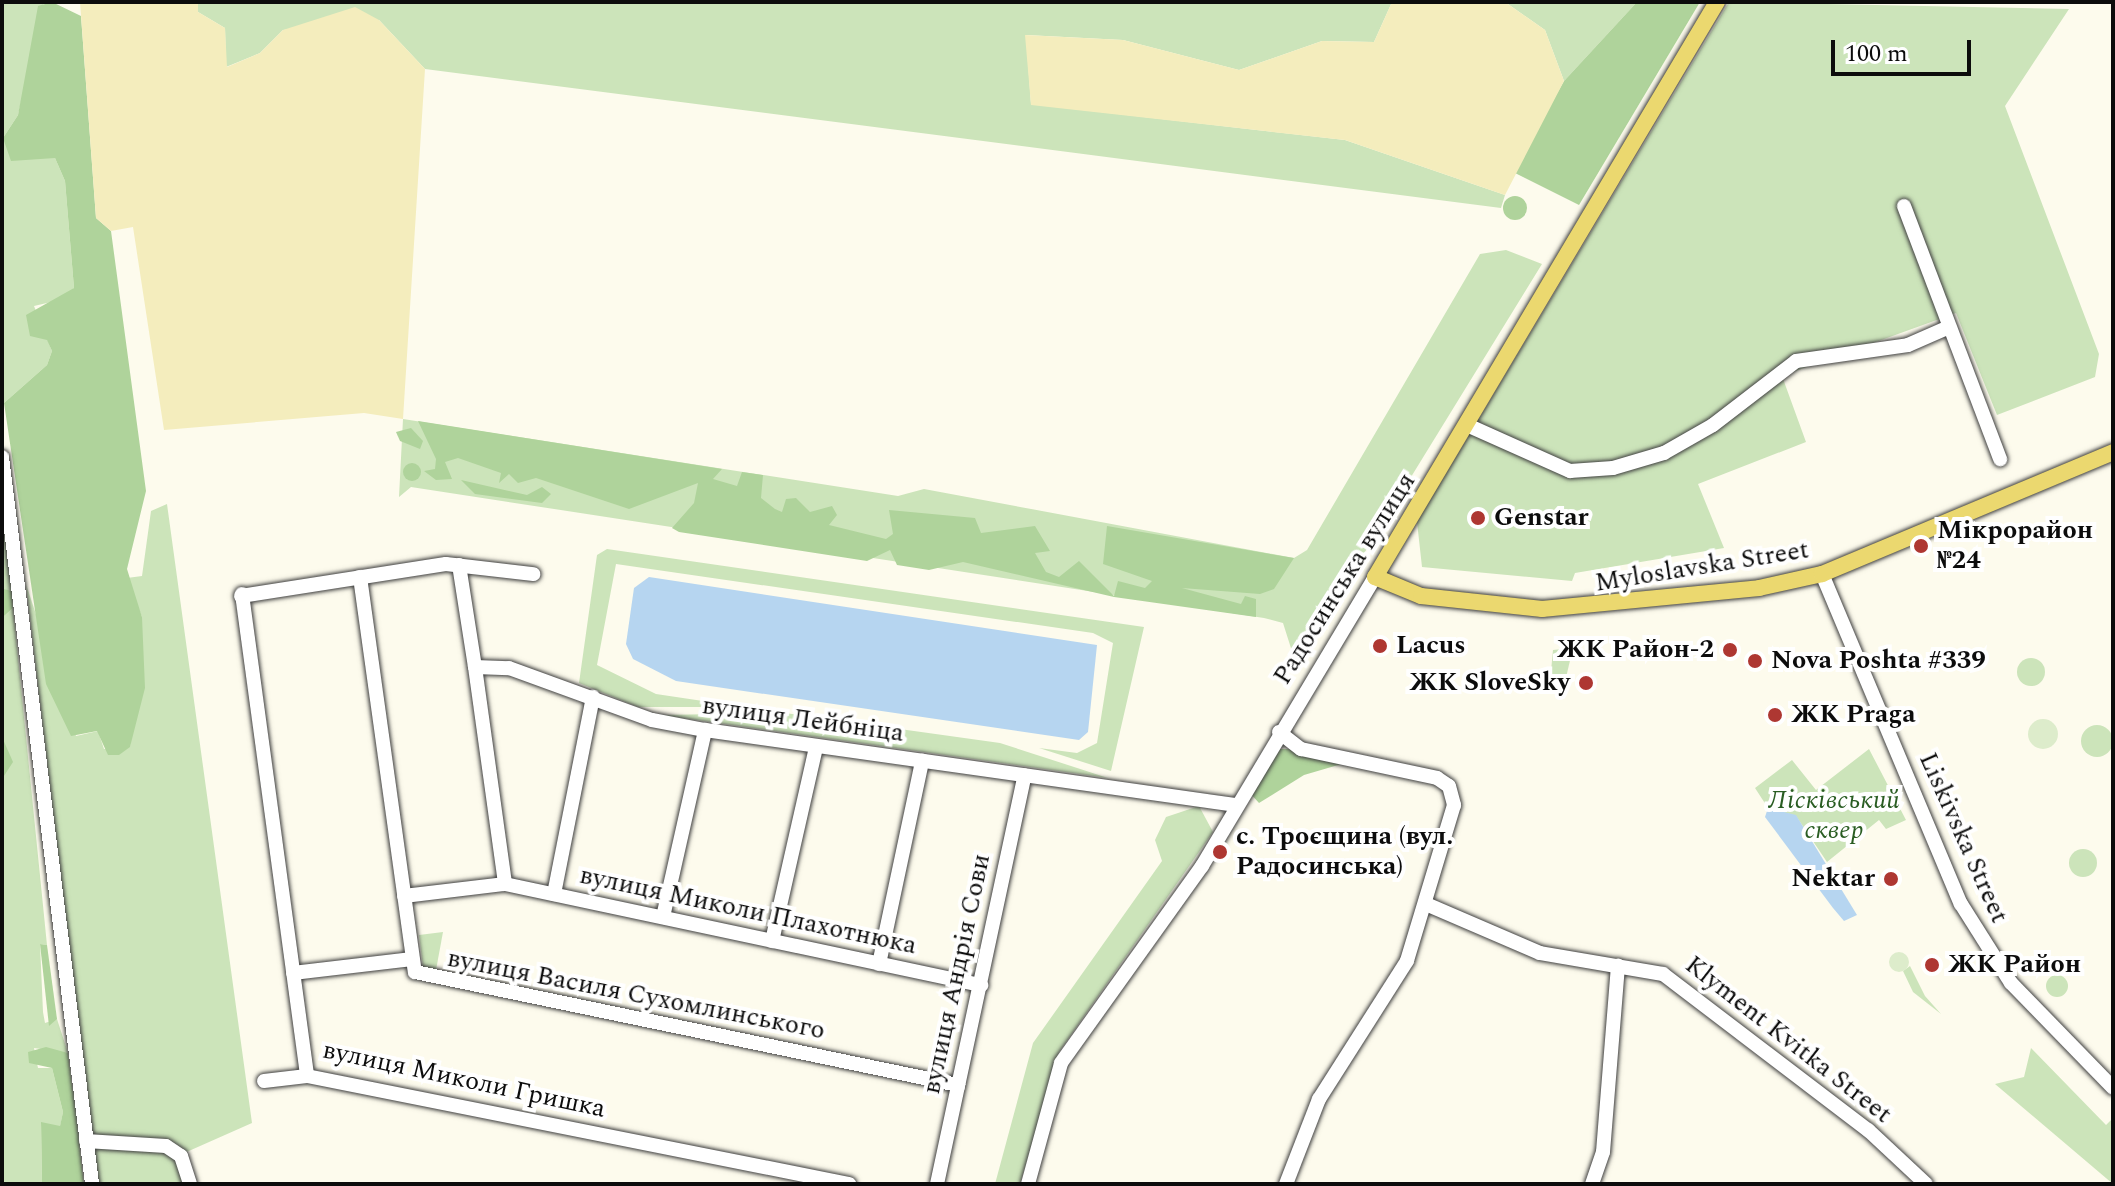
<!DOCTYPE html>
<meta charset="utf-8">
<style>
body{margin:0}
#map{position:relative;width:2115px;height:1186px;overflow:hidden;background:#fdfbed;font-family:Spectral,serif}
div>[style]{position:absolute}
.green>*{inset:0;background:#cce4ba}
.round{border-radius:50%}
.forest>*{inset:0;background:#afd39b}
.sand>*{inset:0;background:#f4edbd}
.pitch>*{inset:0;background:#ddeccb}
.water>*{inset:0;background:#b6d5f0}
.roads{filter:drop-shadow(0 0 2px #3f3f3f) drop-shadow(0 0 2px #3f3f3f)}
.minor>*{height:14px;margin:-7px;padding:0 7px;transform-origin:7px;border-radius:7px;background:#fff}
.major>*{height:16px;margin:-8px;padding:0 8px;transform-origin:8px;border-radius:8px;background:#ebd86f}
.dots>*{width:22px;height:22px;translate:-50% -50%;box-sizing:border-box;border:4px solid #fff;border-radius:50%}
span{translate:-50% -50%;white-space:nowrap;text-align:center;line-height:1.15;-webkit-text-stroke:8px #fff;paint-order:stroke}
.poi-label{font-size:26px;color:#0c0c0c;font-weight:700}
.left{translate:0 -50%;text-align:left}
.right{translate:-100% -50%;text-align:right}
.street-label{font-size:26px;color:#0c0c0c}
.park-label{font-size:26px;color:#2a5d23;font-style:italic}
.frame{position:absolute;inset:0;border:4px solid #0c0c0c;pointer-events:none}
.scale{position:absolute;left:1831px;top:40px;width:140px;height:36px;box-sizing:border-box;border:4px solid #0c0c0c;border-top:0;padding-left:10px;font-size:24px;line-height:28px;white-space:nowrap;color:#0c0c0c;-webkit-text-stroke:6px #fff;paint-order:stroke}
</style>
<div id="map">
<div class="green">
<div style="clip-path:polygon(2px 2px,44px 2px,18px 115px,3px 138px,31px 156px,55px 158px,65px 181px,74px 288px,64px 299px,34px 306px,52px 351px,47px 365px,4px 403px)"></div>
<div style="clip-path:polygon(198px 2px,1392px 2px,1374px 42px,1322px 41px,1239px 70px,1123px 40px,1026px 35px,1031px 104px,1345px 140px,1505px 195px,1501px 208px,425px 69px,379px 20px,283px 30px,260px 53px,226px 67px,225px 28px,198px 12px)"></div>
<div style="clip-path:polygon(1505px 2px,1637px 2px,1564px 81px,1545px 30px)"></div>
<div style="clip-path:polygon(1729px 2px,2069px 9px,2005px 106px,2099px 354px,2095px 377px,1997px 415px,1956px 313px,1782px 376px,1806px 442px,1698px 484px,1724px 548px,1575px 573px,1572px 581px,1422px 567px,1417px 522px)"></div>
<div style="clip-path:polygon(1506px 250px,1542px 264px,1296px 664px,1283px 623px,1264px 618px,411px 487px,399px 497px,403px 419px,898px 496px,924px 489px,1294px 558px,1307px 550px,1480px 254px)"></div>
<div style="clip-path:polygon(167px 504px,252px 1123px,182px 1154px,183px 1184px,97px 1184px,26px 584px,76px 736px,98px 731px,104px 749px,130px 747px,142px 617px,127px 578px,142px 576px,151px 511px)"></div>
<div style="clip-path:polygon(2px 507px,12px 591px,2px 589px)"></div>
<div style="clip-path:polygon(607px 549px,1144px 627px,1111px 771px,1039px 748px,1077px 753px,1097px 743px,1113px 643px,1093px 633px,616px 564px,597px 665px,656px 694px,743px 707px,638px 707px,579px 683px,597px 555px)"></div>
<div style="clip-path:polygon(13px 608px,47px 945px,40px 944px,43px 1012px,45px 1023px,57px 1019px,68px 1053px,34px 1048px,38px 1068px,52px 1068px,63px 1112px,60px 1127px,41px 1123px,42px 1184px,2px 1184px,2px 618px)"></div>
<div style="clip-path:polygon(1573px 648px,1563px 690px,1549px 692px,1553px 650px)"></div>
<div class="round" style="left:2017px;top:658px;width:28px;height:28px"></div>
<div style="clip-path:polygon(785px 713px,1000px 743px,1108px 778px,661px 715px)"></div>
<div class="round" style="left:2081px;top:725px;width:32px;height:32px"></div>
<div style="clip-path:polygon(1869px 749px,1906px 820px,1886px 829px,1879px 820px,1827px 862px,1796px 816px,1768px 808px,1755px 788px,1792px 760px,1816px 790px)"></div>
<div style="clip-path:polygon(1199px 806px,1213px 832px,1059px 1052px,1020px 1184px,995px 1184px,1033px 1043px,1162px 861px,1155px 840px,1166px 817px)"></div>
<div class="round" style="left:2069px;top:849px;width:28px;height:28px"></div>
<div style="clip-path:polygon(443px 932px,436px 970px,423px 967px,419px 935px)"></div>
<div style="clip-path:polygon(1910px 966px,1925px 996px,1941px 1014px,1913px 992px,1903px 971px)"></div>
<div class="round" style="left:2046px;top:975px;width:22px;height:22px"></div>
<div style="clip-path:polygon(2031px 1048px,2106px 1125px,2113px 1118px,2113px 1184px,1995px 1084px,2024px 1077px)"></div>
<div style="clip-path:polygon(69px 1074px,76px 1100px,80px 1149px,73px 1135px)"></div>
</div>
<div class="forest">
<div style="clip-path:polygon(52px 2px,81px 16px,96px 218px,111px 231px,146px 491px,127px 569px,142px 617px,145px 688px,130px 747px,119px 755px,108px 755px,97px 731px,71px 736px,46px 684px,4px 403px,47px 365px,52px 351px,47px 340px,30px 336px,26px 315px,74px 288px,65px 181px,55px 158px,11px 161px,3px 138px,18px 115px,38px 6px)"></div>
<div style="clip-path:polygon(1637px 2px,1700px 2px,1579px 205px,1513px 172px,1564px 81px)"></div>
<div class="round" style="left:1503px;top:196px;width:24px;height:24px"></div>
<div style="clip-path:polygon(418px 421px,722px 469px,713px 479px,737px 486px,742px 472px,763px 475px,761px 498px,775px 509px,782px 512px,786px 499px,796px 498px,810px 512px,832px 506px,837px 515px,829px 525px,886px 539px,893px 534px,889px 510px,975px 518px,981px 533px,1035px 526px,1050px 551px,1035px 553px,1046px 572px,1059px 577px,1079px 561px,1114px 596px,1118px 581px,1145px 588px,1152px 581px,1103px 564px,1107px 526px,1294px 558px,1274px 589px,1260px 594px,1182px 588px,1241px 604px,1245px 596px,1256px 599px,1256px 617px,1114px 597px,963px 562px,929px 570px,897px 565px,890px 550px,867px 561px,679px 532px,672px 528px,694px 503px,698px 483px,629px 509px,536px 478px,518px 483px,509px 474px,499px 483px,501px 473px,458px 458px,445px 462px,452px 479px,436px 480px,424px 471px,435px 469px,436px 459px)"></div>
<div style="clip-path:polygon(411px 428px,423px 441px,420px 449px,400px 441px,396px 432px)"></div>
<div class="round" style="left:403px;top:463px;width:18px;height:18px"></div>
<div style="clip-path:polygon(461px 480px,527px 495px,542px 487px,551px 494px,542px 503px,475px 494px)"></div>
<div style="clip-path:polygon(4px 589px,12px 591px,13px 608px,2px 618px)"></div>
<div style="clip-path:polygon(2px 737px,13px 762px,2px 779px)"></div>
<div style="clip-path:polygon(1280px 749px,1289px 749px,1345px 763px,1304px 775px,1259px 803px,1249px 792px)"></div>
<div style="clip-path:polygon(40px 944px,47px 945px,57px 1019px,49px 1026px)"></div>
<div style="clip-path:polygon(46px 1047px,68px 1053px,84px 1184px,42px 1184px,41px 1122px,60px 1126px,63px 1112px,52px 1068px,29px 1063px,28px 1052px)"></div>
</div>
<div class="sand">
<div style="clip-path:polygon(80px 2px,198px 2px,198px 12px,225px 28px,227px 67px,260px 53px,283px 30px,355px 7px,379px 20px,425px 69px,403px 419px,364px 413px,164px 430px,133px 227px,111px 231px,96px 218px)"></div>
<div style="clip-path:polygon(1392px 2px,1505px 2px,1545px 30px,1564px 81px,1505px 195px,1345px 140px,1031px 105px,1025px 35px,1123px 40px,1239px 70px,1322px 41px,1374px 42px)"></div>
</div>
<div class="pitch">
<div class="round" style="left:2028px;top:719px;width:30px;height:30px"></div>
<div class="round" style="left:1889px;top:952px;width:20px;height:20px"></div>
</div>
<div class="water">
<div style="clip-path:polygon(649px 577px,1097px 645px,1088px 732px,1079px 740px,676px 681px,633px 659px,626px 644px,634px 588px)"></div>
<div style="clip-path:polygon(1768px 808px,1796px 815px,1857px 915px,1844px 921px,1833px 908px,1765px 817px)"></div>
</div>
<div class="roads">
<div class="minor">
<div style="left:1904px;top:206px;width:271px;rotate:69.2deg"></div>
<div style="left:1467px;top:425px;width:113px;rotate:24.1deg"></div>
<div style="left:1570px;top:471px;width:43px;rotate:-4deg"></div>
<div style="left:1613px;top:468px;width:53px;rotate:-16.4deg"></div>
<div style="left:1664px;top:453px;width:56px;rotate:-29.7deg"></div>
<div style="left:1713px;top:425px;width:105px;rotate:-37.6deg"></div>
<div style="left:1796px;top:361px;width:113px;rotate:-8.1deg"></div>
<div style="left:1908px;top:345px;width:43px;rotate:-23.6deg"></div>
<div style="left:2px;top:457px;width:733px;rotate:82.94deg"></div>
<div style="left:459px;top:565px;width:103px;rotate:81.1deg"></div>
<div style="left:475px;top:667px;width:34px;rotate:2deg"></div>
<div style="left:509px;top:668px;width:152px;rotate:20deg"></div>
<div style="left:652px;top:720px;width:54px;rotate:10.7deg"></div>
<div style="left:705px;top:730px;width:535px;rotate:8.05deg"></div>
<div style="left:1822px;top:574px;width:358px;rotate:67.2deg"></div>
<div style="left:1961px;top:904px;width:93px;rotate:57.7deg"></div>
<div style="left:2011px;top:983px;width:146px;rotate:45.8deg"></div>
<div style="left:360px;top:577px;width:399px;rotate:82.1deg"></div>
<div style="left:415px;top:972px;width:555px;rotate:11.76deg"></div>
<div style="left:242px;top:594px;width:486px;rotate:82.3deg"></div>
<div style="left:307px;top:1076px;width:553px;rotate:11.27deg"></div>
<div style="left:241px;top:596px;width:207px;rotate:-8.9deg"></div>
<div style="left:446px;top:564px;width:88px;rotate:6.6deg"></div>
<div style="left:475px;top:667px;width:219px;rotate:82.1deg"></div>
<div style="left:505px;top:884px;width:487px;rotate:12deg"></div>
<div style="left:1279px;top:732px;width:28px;rotate:38deg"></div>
<div style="left:1301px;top:749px;width:139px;rotate:12deg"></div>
<div style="left:1437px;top:778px;width:14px;rotate:34deg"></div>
<div style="left:1449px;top:786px;width:20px;rotate:75deg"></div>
<div style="left:1454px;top:805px;width:163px;rotate:106.8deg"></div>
<div style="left:1407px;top:961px;width:164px;rotate:122.5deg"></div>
<div style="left:1319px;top:1099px;width:91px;rotate:111.2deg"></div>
<div style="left:554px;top:894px;width:201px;rotate:-78.8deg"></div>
<div style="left:404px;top:896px;width:102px;rotate:-6.8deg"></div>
<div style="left:1426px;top:904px;width:124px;rotate:23.3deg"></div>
<div style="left:1540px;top:953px;width:125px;rotate:9.7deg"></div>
<div style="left:1663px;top:974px;width:258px;rotate:37.3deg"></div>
<div style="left:1868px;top:1130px;width:79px;rotate:43deg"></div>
<div style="left:663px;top:917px;width:192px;rotate:-77.3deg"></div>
<div style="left:772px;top:941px;width:199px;rotate:-77.2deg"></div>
<div style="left:879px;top:964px;width:208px;rotate:-78deg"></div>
<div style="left:293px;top:973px;width:120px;rotate:-6.7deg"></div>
<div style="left:264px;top:1081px;width:43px;rotate:-6.6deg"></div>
<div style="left:86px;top:1141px;width:80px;rotate:3.6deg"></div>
<div style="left:166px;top:1146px;width:18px;rotate:34deg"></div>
<div style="left:181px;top:1156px;width:29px;rotate:72deg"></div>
<div style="left:937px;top:1184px;width:418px;rotate:-77.9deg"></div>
<div style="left:1028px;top:1184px;width:125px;rotate:-74.7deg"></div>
<div style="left:1061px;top:1063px;width:242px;rotate:-54.4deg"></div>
<div style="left:1202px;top:866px;width:337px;rotate:-59.1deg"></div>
<div style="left:1592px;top:1184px;width:34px;rotate:-71deg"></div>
<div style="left:1603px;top:1152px;width:187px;rotate:-85.4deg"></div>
</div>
<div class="major">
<div style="left:1717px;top:2px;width:669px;rotate:120.74deg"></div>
<div style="left:1375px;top:577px;width:50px;rotate:22.4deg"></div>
<div style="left:1421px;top:596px;width:122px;rotate:6.1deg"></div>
<div style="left:1542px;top:609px;width:218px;rotate:-5.5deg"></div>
<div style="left:1759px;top:588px;width:65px;rotate:-12.5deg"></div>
<div style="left:1822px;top:574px;width:316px;rotate:-22.7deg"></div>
</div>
</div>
<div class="dots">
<div style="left:1478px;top:518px;background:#ae3732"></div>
<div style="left:1921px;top:546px;background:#ae3732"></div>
<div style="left:1380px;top:646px;background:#ae3732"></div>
<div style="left:1730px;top:650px;background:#ae3732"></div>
<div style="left:1755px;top:661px;background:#ae3732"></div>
<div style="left:1586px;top:683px;background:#ae3732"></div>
<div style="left:1775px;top:715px;background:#ae3732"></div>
<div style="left:1220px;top:852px;background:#ae3732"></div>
<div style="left:1891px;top:879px;background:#ae3732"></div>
<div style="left:1932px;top:965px;background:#ae3732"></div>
</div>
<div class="poi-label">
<span class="left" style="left:1494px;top:518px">Genstar</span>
<span class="left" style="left:1937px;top:546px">Мікрорайон<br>№24</span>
<span class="left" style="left:1396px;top:646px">Lacus</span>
<span class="right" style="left:1714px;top:650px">ЖК Район-2</span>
<span class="left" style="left:1771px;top:661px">Nova Poshta #339</span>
<span class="right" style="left:1570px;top:683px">ЖК SloveSky</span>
<span class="left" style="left:1791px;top:715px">ЖК Praga</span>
<span class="left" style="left:1236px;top:852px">с. Троєщина (вул.<br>Радосинська)</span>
<span class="right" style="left:1875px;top:879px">Nektar</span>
<span class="left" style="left:1948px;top:965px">ЖК Район</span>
</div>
<div class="street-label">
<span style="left:1702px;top:567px;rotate:-9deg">Myloslavska Street</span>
<span style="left:1345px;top:579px;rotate:-58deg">Радосинська вулиця</span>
<span style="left:803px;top:720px;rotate:8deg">вулиця Лейбніца</span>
<span style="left:1963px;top:838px;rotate:66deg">Liskivska Street</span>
<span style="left:748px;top:911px;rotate:12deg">вулиця Миколи Плахотнюка</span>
<span style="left:957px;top:974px;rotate:-78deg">вулиця Андрія Сови</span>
<span style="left:636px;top:995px;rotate:11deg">вулиця Василя Сухомлинського</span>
<span style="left:1788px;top:1040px;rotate:38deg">Klyment Kvitka Street</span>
<span style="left:464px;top:1080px;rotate:12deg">вулиця Миколи Гришка</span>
</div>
<div class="park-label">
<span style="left:1834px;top:816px">Лісківський<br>сквер</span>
</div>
<div class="frame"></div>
<div class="scale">100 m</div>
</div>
